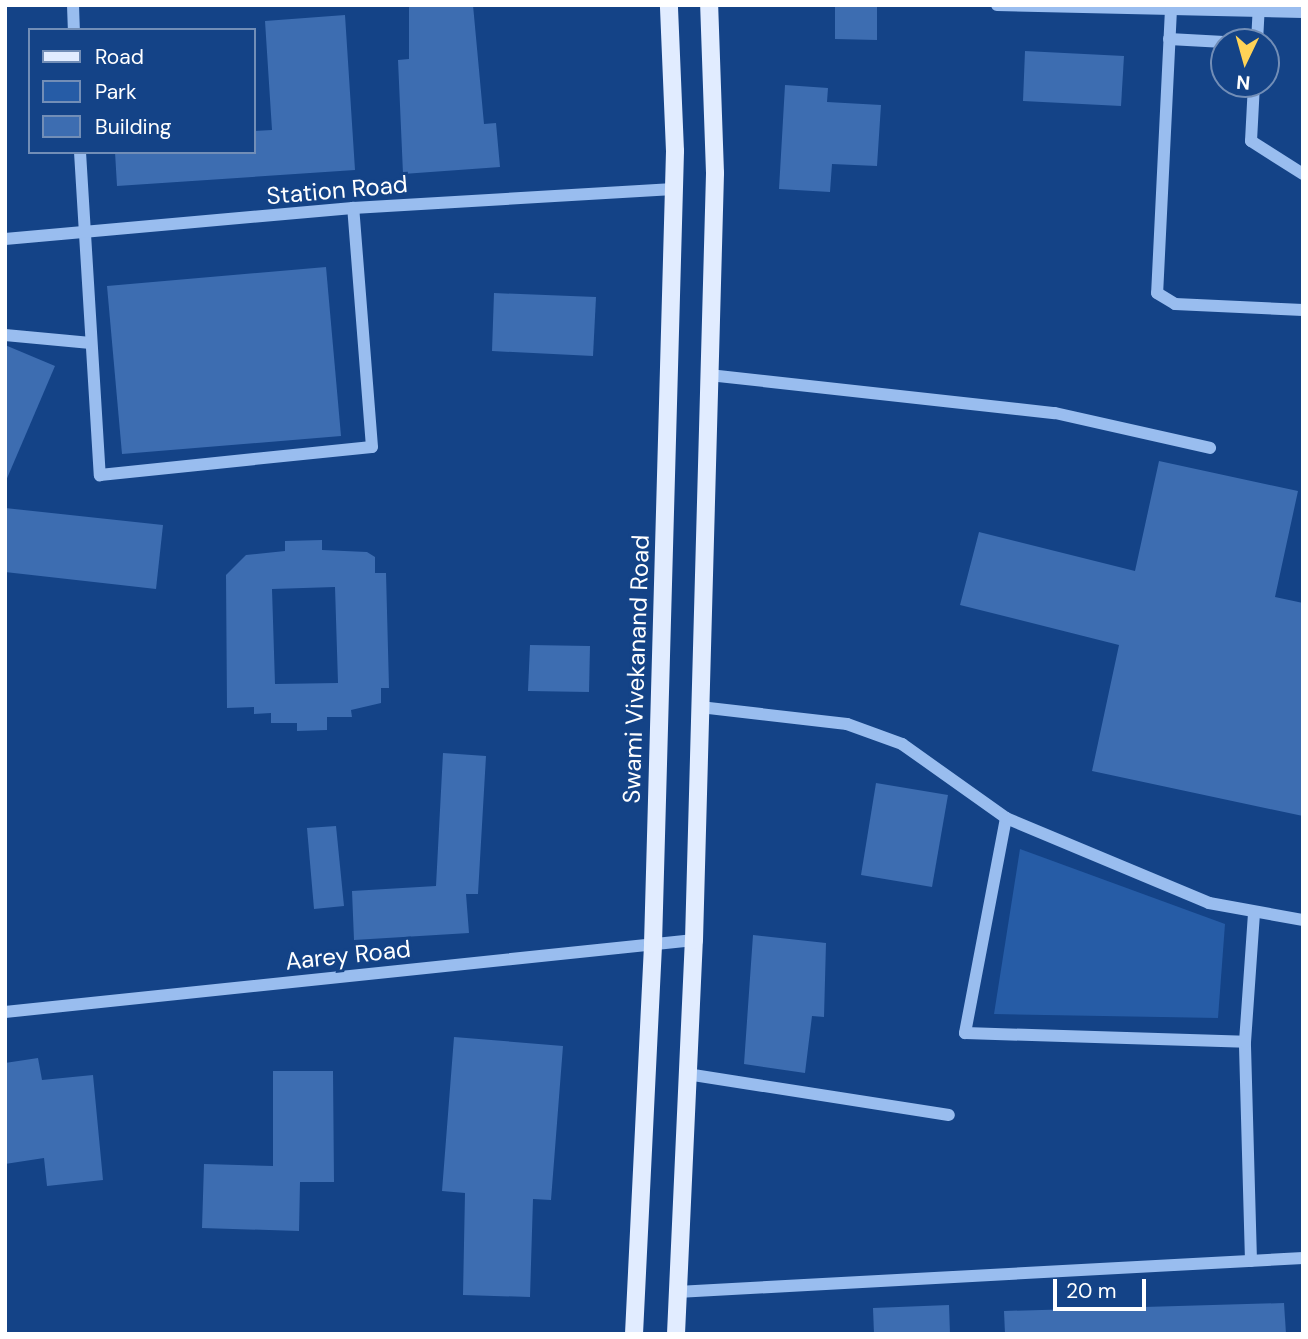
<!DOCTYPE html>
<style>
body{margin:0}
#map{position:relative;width:1308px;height:1339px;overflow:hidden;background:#144387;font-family:"DM Sans",sans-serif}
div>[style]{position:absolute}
.green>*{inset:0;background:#265ca6}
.building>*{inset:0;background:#3d6db1}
.minor>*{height:12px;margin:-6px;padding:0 6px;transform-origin:6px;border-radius:6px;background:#99bdef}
.major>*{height:18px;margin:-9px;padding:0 9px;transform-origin:9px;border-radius:9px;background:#e1ecff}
span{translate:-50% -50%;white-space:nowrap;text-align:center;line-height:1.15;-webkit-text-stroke:6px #144387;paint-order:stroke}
.street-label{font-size:24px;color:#fff}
.frame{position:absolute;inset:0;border:7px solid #fff;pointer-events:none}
.legend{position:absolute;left:28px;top:28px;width:228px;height:126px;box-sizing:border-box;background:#144387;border:2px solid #728eb7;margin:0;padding:9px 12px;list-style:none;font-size:21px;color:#fff}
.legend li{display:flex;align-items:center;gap:14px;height:35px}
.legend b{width:35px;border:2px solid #728eb7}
.north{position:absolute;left:1210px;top:28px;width:70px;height:70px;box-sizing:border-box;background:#144387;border:2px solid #728eb7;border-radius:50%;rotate:185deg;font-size:19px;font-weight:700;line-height:28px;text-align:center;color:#fff}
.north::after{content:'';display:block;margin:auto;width:24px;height:32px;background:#ffd357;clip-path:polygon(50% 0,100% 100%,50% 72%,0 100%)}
.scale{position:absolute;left:1053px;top:1279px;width:93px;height:32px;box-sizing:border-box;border:4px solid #fff;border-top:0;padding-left:9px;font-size:21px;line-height:24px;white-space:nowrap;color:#fff;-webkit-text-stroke:5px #144387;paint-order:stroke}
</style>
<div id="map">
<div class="green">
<div style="clip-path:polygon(1020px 849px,1225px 924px,1218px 1018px,994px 1014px)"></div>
</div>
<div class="building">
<div style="clip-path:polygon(409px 5px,473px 5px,484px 124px,496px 123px,500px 167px,403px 174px,398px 60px,409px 59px)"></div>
<div style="clip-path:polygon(835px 5px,877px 5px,877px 40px,835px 39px)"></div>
<div style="clip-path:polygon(345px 15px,355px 170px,117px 186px,115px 152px,254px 152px,254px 131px,272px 130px,265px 21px)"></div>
<div style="clip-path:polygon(1025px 51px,1124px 56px,1121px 106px,1023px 101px)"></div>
<div style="clip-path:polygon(785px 85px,828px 88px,827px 102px,881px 105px,877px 166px,832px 164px,830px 192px,779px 189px)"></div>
<div style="clip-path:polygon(326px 267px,341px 436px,122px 454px,107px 286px)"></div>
<div style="clip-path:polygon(494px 293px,596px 297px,593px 356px,492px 351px)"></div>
<div style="clip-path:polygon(5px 345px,55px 366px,5px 483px)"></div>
<div style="clip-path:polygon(1159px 461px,1298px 491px,1275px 597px,1303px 603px,1303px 816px,1092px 771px,1119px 645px,960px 605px,979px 532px,1135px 571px)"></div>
<div style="clip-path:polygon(5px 508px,163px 525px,156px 589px,5px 572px)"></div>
<div style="clip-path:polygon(evenodd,322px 540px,322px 550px,367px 552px,375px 557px,375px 573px,386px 573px,389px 688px,381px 688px,381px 703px,351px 710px,352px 717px,327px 717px,327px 730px,297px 731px,297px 723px,271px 723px,271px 713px,254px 714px,254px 707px,227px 708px,226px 575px,246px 555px,285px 551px,285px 541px,322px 540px,335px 587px,338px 683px,275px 684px,272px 589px,335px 587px)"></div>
<div style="clip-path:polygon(530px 645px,590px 646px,589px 692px,528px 691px)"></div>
<div style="clip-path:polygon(443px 753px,486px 756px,478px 894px,466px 894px,469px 933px,354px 940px,352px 891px,436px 886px)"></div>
<div style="clip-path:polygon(876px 783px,948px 795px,932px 887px,861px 875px)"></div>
<div style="clip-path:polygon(336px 826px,344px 906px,314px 909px,307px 828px)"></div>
<div style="clip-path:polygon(753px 935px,826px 943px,824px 1017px,812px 1016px,805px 1073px,744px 1064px)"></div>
<div style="clip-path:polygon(454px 1037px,563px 1046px,551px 1200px,533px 1199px,530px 1297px,463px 1295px,465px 1193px,442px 1191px)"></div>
<div style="clip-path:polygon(38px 1058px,42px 1080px,93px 1075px,103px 1180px,47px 1186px,44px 1158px,5px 1164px,5px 1063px)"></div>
<div style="clip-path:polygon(273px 1071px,333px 1071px,334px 1182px,300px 1182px,299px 1231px,202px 1228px,204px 1164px,273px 1166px)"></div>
<div style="clip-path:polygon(1284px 1303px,1286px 1334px,1005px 1334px,1004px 1311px)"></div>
<div style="clip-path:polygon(949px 1305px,950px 1334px,874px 1334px,873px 1308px)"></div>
</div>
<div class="minor">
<div style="left:73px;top:5px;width:25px;rotate:88deg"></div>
<div style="left:997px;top:5px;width:306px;rotate:1.3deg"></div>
<div style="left:1171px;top:9px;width:284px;rotate:92.8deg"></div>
<div style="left:1157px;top:293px;width:21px;rotate:31deg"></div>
<div style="left:1175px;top:304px;width:128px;rotate:2.7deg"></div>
<div style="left:1169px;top:39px;width:55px;rotate:3.1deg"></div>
<div style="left:1257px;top:42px;width:36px;rotate:-87deg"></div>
<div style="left:1254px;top:84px;width:57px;rotate:93deg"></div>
<div style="left:1251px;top:141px;width:62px;rotate:32.4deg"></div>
<div style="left:80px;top:152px;width:324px;rotate:86.5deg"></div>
<div style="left:100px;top:475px;width:273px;rotate:-5.9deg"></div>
<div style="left:372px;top:447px;width:240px;rotate:-94.5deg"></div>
<div style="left:5px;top:239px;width:349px;rotate:-5.1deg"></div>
<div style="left:353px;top:208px;width:321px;rotate:-3.4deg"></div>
<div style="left:5px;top:335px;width:86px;rotate:5.3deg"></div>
<div style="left:709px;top:375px;width:348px;rotate:6.3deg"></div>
<div style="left:1055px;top:413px;width:159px;rotate:12.7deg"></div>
<div style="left:700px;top:707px;width:148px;rotate:6.6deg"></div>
<div style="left:847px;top:724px;width:59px;rotate:20deg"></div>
<div style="left:902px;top:744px;width:128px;rotate:35.4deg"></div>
<div style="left:1006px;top:818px;width:219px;rotate:100.8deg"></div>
<div style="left:965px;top:1033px;width:280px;rotate:1.8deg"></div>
<div style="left:1006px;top:818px;width:220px;rotate:22.7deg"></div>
<div style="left:1209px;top:903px;width:96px;rotate:10.3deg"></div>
<div style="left:5px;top:1012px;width:693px;rotate:-5.97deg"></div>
<div style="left:687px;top:1074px;width:265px;rotate:8.9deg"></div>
<div style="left:1251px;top:1261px;width:219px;rotate:-91.6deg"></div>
<div style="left:1245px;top:1042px;width:130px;rotate:-86deg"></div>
<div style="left:677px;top:1292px;width:627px;rotate:-3.11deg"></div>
</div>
<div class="major">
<div style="left:634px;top:1334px;width:390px;rotate:-87.2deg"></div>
<div style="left:653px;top:944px;width:793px;rotate:-88.41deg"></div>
<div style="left:675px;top:151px;width:146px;rotate:-92.4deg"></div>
<div style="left:676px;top:1334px;width:394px;rotate:-87.4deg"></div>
<div style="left:694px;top:940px;width:767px;rotate:-88.43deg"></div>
<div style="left:715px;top:173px;width:168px;rotate:-92deg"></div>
</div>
<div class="street-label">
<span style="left:337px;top:190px;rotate:-5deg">Station Road</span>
<span style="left:636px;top:669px;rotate:-88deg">Swami Vivekanand Road</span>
<span style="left:348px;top:955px;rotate:-6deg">Aarey Road</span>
</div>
<div class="frame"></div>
<ul class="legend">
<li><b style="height:9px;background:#e1ecff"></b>Road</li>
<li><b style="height:19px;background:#265ca6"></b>Park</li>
<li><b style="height:19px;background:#3d6db1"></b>Building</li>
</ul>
<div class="north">N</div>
<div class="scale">20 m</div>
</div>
